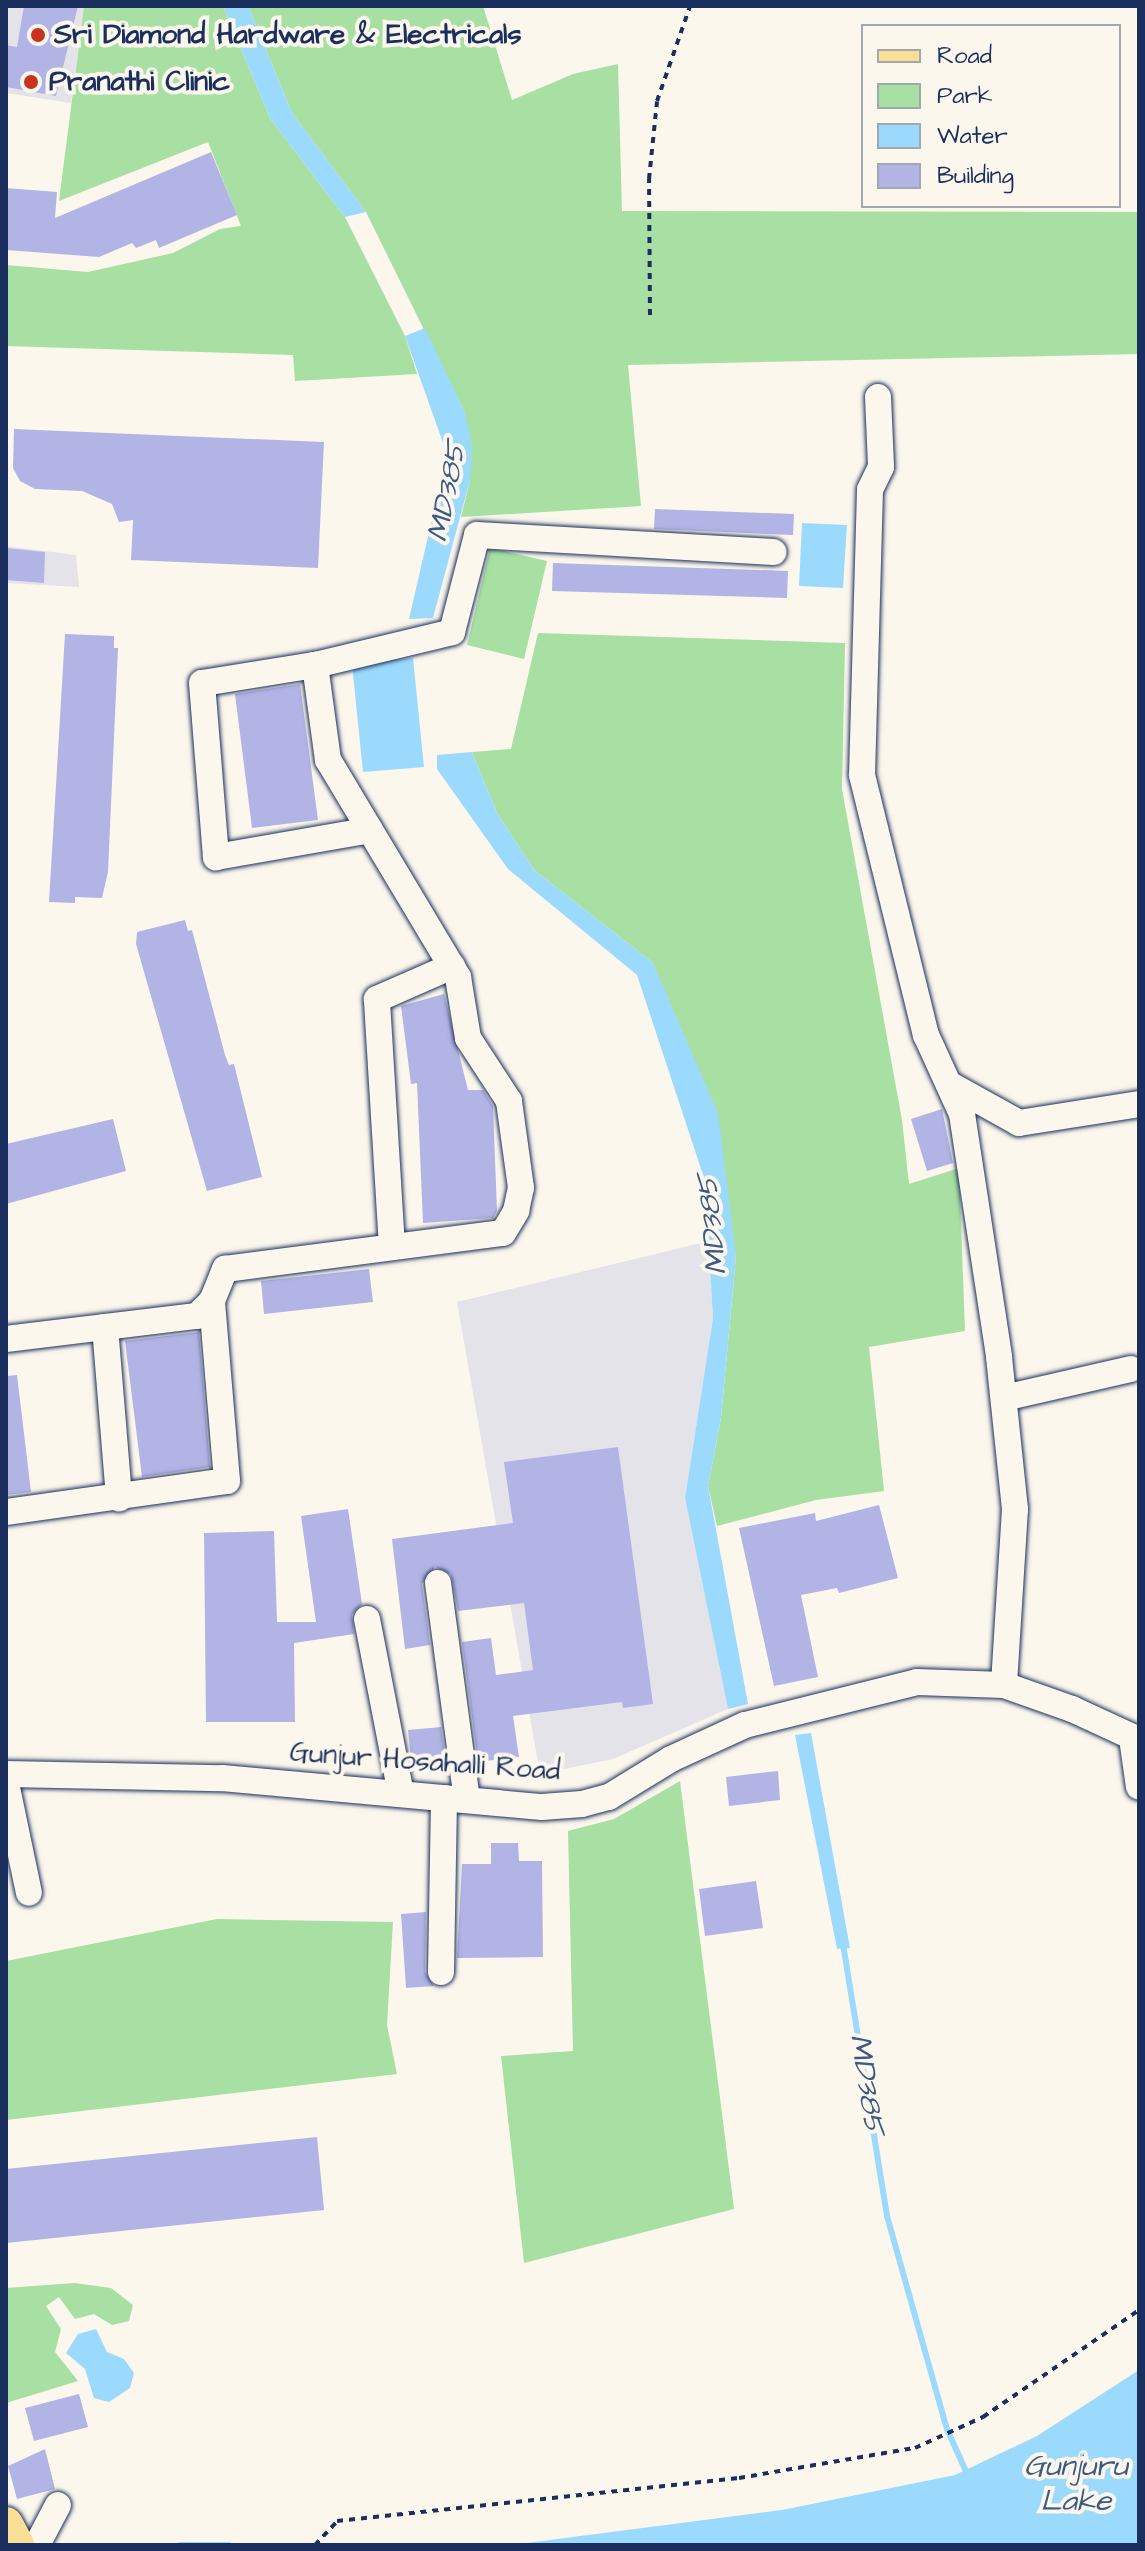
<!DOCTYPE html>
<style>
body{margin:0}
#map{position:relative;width:1145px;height:2551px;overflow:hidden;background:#fbf7ec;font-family:"Architects Daughter",sans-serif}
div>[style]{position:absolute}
.built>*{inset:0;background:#e5e3ea}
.green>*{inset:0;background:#a8dfa2}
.water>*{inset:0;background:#9bdafd}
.stream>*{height:6px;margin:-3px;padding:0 3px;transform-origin:3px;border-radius:3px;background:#9bdafd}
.building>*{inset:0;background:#b2b4e5}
.path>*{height:4px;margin-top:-2px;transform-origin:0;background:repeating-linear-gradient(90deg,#1b2f5e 0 6px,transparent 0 12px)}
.roads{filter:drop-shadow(0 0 2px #1b2f5e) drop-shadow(0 0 2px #1b2f5e)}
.minor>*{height:26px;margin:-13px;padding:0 13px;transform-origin:13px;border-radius:13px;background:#fbf7ec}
.major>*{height:34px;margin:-17px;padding:0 17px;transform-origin:17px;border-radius:17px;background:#fbdf96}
.dots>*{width:22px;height:22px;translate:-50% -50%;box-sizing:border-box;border:4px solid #fbf7ec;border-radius:50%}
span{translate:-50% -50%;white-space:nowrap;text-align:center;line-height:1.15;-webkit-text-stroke:8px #fbf7ec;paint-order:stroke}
.poi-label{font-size:28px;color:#1b2f5e;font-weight:700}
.left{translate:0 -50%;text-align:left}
.street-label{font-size:28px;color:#1b2f5e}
.water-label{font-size:30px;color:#3b5a86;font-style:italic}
.frame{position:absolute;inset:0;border:8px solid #1b2f5e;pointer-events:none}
.legend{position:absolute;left:861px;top:24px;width:260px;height:184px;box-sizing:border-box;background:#fbf7ec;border:2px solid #a1a7b3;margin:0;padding:10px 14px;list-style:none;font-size:24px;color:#1b2f5e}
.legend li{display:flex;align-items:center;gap:16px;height:40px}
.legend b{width:40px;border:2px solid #a1a7b3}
</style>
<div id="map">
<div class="built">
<div style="clip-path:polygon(7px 6px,84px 6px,71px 103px,6px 93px)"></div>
<div style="clip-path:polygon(6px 546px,76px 555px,79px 587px,6px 583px)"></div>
<div style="clip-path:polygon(709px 1241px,713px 1318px,685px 1498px,728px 1709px,613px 1759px,540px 1774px,457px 1302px)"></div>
</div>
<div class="green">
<div style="clip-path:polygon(84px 6px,223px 6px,271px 120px,345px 217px,405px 336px,417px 374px,295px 381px,293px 355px,6px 346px,6px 265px,88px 272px,173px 253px,220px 229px,241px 226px,208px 142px,59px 201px)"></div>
<div style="clip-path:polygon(248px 6px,483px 6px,512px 100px,573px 74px,618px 64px,622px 211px,1139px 212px,1139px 354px,628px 365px,641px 506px,461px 517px,470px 480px,465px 413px,366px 212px,292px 113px)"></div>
<div style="clip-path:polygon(490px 548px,547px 561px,524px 659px,467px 645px)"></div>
<div style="clip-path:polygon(538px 633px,845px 643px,842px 789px,902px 1120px,909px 1184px,959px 1168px,965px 1331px,869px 1347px,884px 1491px,816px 1500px,717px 1526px,708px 1486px,721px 1418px,736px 1256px,653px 963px,534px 870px,497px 813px,472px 752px,511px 749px)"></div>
<div style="clip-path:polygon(680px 1781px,734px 2209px,524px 2263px,501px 2056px,573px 2051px,568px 1831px,614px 1819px)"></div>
<div style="clip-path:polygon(217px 1919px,393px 1922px,387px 2025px,397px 2074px,6px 2120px,6px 1961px)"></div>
<div style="clip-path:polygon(75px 2283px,111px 2288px,133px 2305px,129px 2321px,112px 2325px,94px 2314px,75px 2319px,59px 2297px,46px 2306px,61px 2329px,55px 2352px,78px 2381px,6px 2403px,6px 2288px)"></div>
</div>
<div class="water">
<div style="clip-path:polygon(223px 6px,248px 6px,292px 113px,366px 212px,345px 217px,271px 120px)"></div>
<div style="clip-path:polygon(425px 328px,465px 413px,472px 446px,470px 480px,433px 618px,409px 619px,447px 454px,405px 336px)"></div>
<div style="clip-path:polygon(802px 523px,847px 525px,843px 588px,799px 586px)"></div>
<div style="clip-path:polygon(413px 658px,424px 767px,363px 772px,352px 664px)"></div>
<div style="clip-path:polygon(472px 752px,497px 813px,534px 870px,653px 963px,718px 1113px,736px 1256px,721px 1418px,708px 1486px,748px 1704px,728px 1709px,685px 1498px,713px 1318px,705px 1181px,637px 975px,508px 869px,437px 769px,437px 755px)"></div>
<div style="clip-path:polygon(811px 1733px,850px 1948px,837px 1949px,795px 1735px)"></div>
<div style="clip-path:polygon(96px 2329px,107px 2352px,124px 2359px,134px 2373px,130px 2388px,109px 2402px,94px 2398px,85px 2369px,66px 2353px,78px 2334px)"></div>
<div style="clip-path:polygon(1139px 2370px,1139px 2545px,511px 2545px,782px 2510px,955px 2475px,1037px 2436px)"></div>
</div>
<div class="stream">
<div style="left:843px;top:1944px;width:276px;rotate:80.8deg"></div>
<div style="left:887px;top:2216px;width:221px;rotate:74.3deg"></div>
<div style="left:947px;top:2429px;width:51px;rotate:65.9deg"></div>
<div style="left:180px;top:2545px;width:49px"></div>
</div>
<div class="building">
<div style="clip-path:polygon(24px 6px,78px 6px,56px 96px,6px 87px,6px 45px,17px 47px)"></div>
<div style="clip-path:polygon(211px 152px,237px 215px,159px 248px,156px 240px,136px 248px,132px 243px,99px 257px,6px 250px,6px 188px,57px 192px,55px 218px)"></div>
<div style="clip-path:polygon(14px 429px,324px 442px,318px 568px,131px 560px,133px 520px,119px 522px,112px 504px,82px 491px,35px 489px,20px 481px,13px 468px)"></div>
<div style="clip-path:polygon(655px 509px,794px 514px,793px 535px,654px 529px)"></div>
<div style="clip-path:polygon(6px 548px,45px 552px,44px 583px,6px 580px)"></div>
<div style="clip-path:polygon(553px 563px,788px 571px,787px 598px,552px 591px)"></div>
<div style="clip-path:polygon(65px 634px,114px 636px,114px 648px,118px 648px,108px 872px,102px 898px,75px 897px,75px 903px,49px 902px)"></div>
<div style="clip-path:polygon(300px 684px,318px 820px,252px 828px,235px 694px)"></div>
<div style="clip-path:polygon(185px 920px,188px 931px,192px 930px,225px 1055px,229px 1065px,234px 1064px,262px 1177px,207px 1191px,136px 944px,137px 932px)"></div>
<div style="clip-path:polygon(444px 994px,468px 1090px,483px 1090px,493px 1106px,497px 1211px,493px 1218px,423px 1223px,417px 1083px,411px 1084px,401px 1006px)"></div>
<div style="clip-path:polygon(942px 1109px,953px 1163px,927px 1171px,911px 1119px)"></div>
<div style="clip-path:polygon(113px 1119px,126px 1171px,6px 1204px,6px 1144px)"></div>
<div style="clip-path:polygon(369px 1269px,373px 1302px,264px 1314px,261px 1281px)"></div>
<div style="clip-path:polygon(199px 1332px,210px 1467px,142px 1477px,125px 1341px)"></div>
<div style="clip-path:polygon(17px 1375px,31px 1492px,6px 1495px,6px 1376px)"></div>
<div style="clip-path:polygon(618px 1447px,653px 1704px,623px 1708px,622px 1702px,513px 1716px,519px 1757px,478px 1762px,462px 1642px,491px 1638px,496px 1675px,533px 1670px,524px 1603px,458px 1611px,451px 1574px,435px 1567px,422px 1584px,430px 1645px,405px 1649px,392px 1539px,513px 1523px,504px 1462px)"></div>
<div style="clip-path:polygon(879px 1505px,898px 1578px,839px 1593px,837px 1588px,801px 1595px,818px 1677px,774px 1686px,739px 1528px,815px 1513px,816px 1521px)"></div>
<div style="clip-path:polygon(348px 1509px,362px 1604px,352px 1615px,354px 1634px,294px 1643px,295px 1722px,206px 1722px,204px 1533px,274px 1531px,277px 1622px,316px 1622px,301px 1516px)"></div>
<div style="clip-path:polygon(441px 1727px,445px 1756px,411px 1759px,408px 1730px)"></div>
<div style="clip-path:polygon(778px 1771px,780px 1800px,729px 1806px,726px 1777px)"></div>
<div style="clip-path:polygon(491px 1843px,518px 1843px,519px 1861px,542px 1861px,543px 1957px,457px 1958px,462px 1864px,491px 1864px)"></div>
<div style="clip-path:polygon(756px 1881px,763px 1928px,705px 1936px,699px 1889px)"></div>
<div style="clip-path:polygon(426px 1912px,425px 1972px,434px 1986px,406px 1988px,401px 1914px)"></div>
<div style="clip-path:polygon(317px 2137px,324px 2210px,6px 2243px,6px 2169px)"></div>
<div style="clip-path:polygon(79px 2394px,88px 2427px,34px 2441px,25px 2408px)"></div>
<div style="clip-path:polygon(45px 2449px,55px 2489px,17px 2499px,8px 2466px)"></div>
</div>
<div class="path">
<div style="left:650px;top:315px;width:136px;rotate:-90.4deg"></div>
<div style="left:649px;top:179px;width:78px;rotate:-84.1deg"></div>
<div style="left:657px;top:101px;width:101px;rotate:-70.8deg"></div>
<div style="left:315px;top:2545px;width:33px;rotate:-47deg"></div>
<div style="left:337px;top:2521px;width:404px;rotate:-6.1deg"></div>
<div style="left:739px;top:2478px;width:179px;rotate:-9.7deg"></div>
<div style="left:915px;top:2448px;width:75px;rotate:-24.5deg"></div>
<div style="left:983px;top:2417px;width:189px;rotate:-34.4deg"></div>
</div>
<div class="roads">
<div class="minor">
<div style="left:878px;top:397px;width:70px;rotate:87.5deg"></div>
<div style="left:881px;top:467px;width:25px;rotate:116deg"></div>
<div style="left:870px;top:490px;width:285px;rotate:91.6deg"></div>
<div style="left:862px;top:775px;width:268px;rotate:76.2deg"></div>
<div style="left:926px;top:1035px;width:87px;rotate:65.5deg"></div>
<div style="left:962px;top:1114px;width:246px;rotate:81.3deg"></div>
<div style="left:999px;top:1357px;width:153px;rotate:84deg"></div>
<div style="left:1015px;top:1509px;width:176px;rotate:93.6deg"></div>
<div style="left:315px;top:665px;width:114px;rotate:170.9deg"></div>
<div style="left:202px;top:683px;width:175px;rotate:85.4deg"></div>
<div style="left:216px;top:857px;width:156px;rotate:-9.9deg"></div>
<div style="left:949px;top:1084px;width:80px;rotate:29.1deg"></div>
<div style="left:1019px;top:1123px;width:121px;rotate:-9deg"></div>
<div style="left:392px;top:1247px;width:248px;rotate:-93.5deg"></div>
<div style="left:377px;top:999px;width:82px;rotate:-23.7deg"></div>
<div style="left:105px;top:1327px;width:172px;rotate:85.3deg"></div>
<div style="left:6px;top:1339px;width:192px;rotate:-6.9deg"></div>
<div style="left:197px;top:1316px;width:21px;rotate:-45deg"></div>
<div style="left:212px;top:1301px;width:35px;rotate:-68deg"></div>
<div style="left:225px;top:1269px;width:280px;rotate:-7.4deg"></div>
<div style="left:503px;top:1233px;width:26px;rotate:-59deg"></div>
<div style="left:516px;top:1211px;width:24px;rotate:-78deg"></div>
<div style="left:521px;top:1188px;width:88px;rotate:-97.9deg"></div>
<div style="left:509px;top:1101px;width:75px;rotate:-123.1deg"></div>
<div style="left:468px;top:1038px;width:62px;rotate:-99.3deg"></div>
<div style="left:458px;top:977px;width:253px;rotate:-120.9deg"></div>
<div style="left:328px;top:760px;width:96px;rotate:-97.8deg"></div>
<div style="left:315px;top:665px;width:141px;rotate:-13.5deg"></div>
<div style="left:452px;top:632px;width:100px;rotate:-75.5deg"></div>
<div style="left:477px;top:535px;width:297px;rotate:3.3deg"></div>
<div style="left:1004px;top:1398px;width:130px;rotate:-12.9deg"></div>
<div style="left:6px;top:1512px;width:223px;rotate:-8deg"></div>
<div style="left:227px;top:1481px;width:181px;rotate:-94.8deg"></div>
<div style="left:438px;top:1583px;width:219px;rotate:82.4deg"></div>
<div style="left:367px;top:1619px;width:178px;rotate:79deg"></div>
<div style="left:1132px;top:1738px;width:49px;rotate:81.9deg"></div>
<div style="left:6px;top:1774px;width:216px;rotate:1.1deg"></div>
<div style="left:222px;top:1778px;width:321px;rotate:5.2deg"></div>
<div style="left:542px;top:1807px;width:40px;rotate:-4.3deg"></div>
<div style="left:582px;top:1804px;width:28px;rotate:-15deg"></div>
<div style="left:609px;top:1797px;width:73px;rotate:-31.5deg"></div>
<div style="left:671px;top:1759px;width:81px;rotate:-24.7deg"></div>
<div style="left:745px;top:1725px;width:177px;rotate:-14deg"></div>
<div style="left:917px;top:1682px;width:87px;rotate:2deg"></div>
<div style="left:1004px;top:1685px;width:72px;rotate:19.4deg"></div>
<div style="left:1072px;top:1709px;width:74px;rotate:24.8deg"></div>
<div style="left:6px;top:1783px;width:112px;rotate:78.2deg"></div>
<div style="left:441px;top:1972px;width:174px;rotate:-89deg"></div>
<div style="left:37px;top:2545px;width:45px;rotate:-62.3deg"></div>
</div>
<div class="major">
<div style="left:6px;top:2524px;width:24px;rotate:62deg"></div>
</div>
</div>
<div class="dots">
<div style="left:38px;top:35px;background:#c8321e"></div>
<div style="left:31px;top:82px;background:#c8321e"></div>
</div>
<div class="poi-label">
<span class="left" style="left:54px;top:35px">Sri Diamond Hardware &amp; Electricals</span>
<span class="left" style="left:49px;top:82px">Pranathi Clinic</span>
</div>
<div class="street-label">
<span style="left:425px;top:1762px;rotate:4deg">Gunjur Hosahalli Road</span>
</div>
<div class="water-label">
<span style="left:447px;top:492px;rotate:-79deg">MD385</span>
<span style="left:712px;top:1225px;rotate:-96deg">MD385</span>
<span style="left:867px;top:2084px;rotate:81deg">MD385</span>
<span style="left:1076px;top:2483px">Gunjuru<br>Lake</span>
</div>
<div class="frame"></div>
<ul class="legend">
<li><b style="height:10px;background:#fbdf96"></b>Road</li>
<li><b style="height:22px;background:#a8dfa2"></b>Park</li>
<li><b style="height:22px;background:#9bdafd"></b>Water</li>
<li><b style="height:22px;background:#b2b4e5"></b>Building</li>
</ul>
</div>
